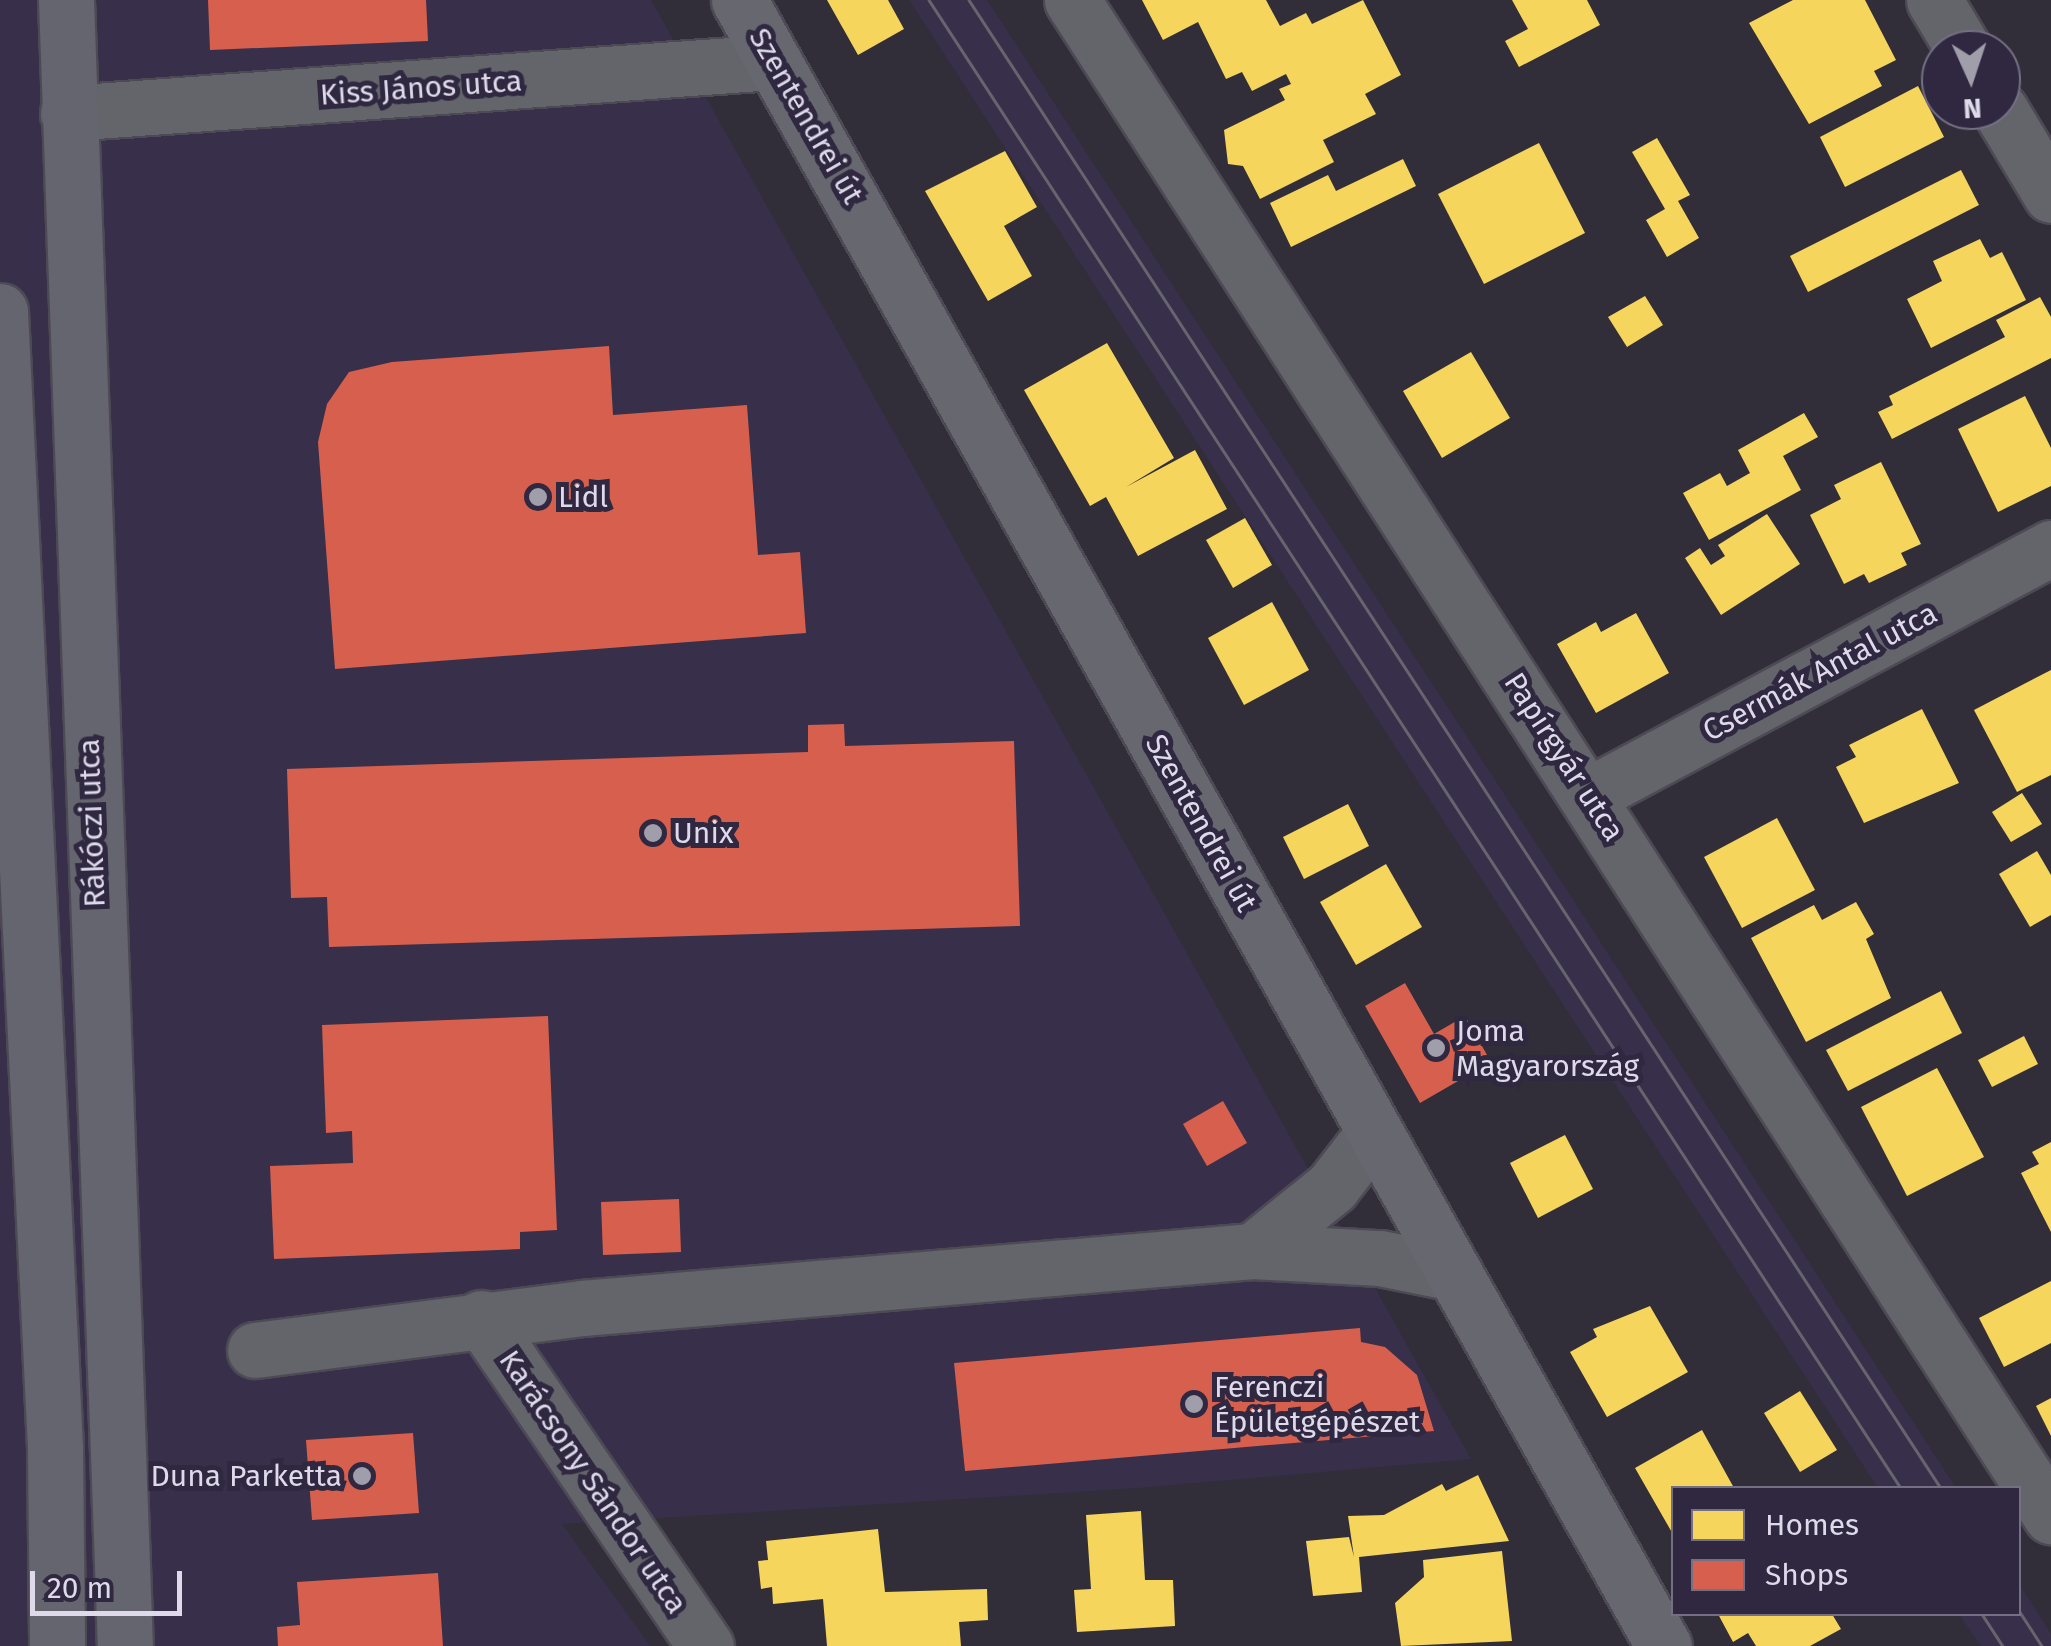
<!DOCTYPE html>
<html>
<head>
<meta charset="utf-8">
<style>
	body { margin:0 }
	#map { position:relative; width:2051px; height:1646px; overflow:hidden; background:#312e3a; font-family:"Fira Sans",sans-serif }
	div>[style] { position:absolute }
	.built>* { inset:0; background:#382f4b }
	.homes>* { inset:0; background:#f6d55c }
	.shops>* { inset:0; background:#d6604d }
	.roads { filter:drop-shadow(2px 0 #4e4a55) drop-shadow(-2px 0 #4e4a55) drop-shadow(0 2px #4e4a55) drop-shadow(0 -2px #4e4a55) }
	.minor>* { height:55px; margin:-27.5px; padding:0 27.5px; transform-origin:27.5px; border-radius:27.5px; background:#63656b }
	.secondary>* { height:55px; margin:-27.5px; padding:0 27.5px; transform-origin:27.5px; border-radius:27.5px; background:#676770 }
	.primary>* { height:55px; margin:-27.5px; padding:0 27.5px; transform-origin:27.5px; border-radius:27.5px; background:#65656f }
	.tram>* { height:2.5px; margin:-1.25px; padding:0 1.25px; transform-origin:1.25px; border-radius:1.25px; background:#66656d }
	.dots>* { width:28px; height:28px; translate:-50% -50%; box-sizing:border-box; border:5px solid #2f2840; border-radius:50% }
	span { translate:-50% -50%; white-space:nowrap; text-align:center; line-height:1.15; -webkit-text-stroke:10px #2f2840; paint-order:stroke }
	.street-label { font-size:30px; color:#dedaea }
	.poi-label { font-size:30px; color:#dedaea }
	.left { translate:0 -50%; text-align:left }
	.right { translate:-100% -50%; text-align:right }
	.legend { position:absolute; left:1671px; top:1486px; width:350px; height:130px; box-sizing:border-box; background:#2f2840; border:2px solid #756f84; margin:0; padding:12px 18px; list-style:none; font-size:30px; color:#dedaea }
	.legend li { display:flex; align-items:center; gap:20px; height:50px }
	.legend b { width:50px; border:2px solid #756f84 }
	.north { position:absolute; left:1921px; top:30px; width:100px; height:100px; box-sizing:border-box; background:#2f2840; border:2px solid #756f84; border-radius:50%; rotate:177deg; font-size:28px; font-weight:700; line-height:40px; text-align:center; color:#dedaea }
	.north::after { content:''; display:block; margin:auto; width:35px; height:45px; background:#a19eac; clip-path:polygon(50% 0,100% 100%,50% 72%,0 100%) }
	.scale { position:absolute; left:30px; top:1571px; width:152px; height:45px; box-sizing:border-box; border:5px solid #dedaea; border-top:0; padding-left:12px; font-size:30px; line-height:35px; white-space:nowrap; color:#dedaea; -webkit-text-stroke:8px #2f2840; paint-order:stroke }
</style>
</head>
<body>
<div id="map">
	<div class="built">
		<div style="clip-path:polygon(0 0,651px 0,1471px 1459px,1138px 1488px,562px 1524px,650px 1646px,0 1646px)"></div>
		<div style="clip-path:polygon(909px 0,987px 0,1956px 1488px,1878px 1488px)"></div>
		<div style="clip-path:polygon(2019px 1584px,2051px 1634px,2051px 1646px,1981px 1646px,1959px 1614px,2018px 1614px)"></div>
	</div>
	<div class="homes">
		<div style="clip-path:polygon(827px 0,888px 0,904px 29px,858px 55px)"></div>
		<div style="clip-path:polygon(1142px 0,1266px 0,1280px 26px,1306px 13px,1312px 24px,1363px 0,1401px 75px,1365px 94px,1376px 114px,1323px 140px,1334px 162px,1260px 199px,1243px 166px,1228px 164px,1224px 130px,1285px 100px,1279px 89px,1291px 84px,1286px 74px,1252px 91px,1242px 72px,1226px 79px,1198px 22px,1163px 40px)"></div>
		<div style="clip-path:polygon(1512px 0,1587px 0,1600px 25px,1519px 67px,1505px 41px,1528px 29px)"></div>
		<div style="clip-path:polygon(1793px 0,1865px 0,1896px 60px,1874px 71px,1882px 86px,1809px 124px,1749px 23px)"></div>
		<div style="clip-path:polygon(1918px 86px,1944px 137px,1845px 187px,1820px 137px)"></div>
		<div style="clip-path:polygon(1657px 138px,1690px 195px,1678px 201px,1699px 238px,1667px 257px,1646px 220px,1665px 209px,1632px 152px)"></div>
		<div style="clip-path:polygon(1539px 143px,1585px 233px,1484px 284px,1438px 194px)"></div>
		<div style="clip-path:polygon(1005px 151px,1037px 207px,1004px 226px,1032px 276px,988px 301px,925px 191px)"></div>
		<div style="clip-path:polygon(1403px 159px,1416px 186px,1291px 247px,1270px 203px,1328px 175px,1336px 191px)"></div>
		<div style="clip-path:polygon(1961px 170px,1979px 205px,1808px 292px,1790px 256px)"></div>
		<div style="clip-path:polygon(1980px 239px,1990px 258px,2002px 252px,2026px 300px,1931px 348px,1907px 299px,1942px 281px,1933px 261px)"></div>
		<div style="clip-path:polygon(1645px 296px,1663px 325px,1627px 347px,1608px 317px)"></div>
		<div style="clip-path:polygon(2040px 297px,2051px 317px,2051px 358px,1892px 439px,1878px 412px,1893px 405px,1889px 396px,2005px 337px,1996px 320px)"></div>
		<div style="clip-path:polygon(1107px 343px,1174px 458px,1126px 487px,1195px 450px,1227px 509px,1138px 556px,1106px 497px,1090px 506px,1024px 390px)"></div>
		<div style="clip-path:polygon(1471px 352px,1510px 418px,1442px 458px,1403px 391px)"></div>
		<div style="clip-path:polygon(2025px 396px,2051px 448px,2051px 486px,1998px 512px,1958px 429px)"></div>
		<div style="clip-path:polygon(1804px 413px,1818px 437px,1783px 456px,1801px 490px,1709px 540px,1683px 493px,1720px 473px,1727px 486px,1750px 473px,1738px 450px)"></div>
		<div style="clip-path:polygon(1881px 462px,1921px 544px,1901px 553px,1907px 565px,1869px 583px,1864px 574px,1844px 584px,1810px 515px,1841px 499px,1834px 485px)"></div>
		<div style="clip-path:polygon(1767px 514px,1800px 564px,1721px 615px,1685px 558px,1700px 548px,1711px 565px,1725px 556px,1718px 545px)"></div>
		<div style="clip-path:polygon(1245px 518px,1272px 565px,1233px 588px,1206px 540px)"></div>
		<div style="clip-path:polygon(1272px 602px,1309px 670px,1244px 705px,1208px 638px)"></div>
		<div style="clip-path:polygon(1636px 613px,1669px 673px,1596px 713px,1557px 644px,1596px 622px,1601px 632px)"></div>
		<div style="clip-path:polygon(2051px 670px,2051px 775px,2017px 792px,1974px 710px)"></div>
		<div style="clip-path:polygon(1922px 709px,1959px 783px,1864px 823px,1836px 767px,1856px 757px,1849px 745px)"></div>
		<div style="clip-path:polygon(2022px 793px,2042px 824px,2011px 842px,1992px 812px)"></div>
		<div style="clip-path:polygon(1348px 804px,1369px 846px,1304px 879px,1283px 837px)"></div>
		<div style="clip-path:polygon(1777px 818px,1815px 890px,1742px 928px,1704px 857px)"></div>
		<div style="clip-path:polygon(2037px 851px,2051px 875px,2051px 915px,2030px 927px,1999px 874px)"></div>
		<div style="clip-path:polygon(1386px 864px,1422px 927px,1356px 965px,1320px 902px)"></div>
		<div style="clip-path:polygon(1856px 902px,1874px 934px,1866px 939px,1891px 998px,1806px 1042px,1751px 938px,1814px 905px,1822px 920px)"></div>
		<div style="clip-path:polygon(1941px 991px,1962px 1033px,1848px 1091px,1826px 1050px)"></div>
		<div style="clip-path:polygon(2024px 1036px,2038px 1064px,1992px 1087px,1978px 1060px)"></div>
		<div style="clip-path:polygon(1937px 1068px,1984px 1157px,1907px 1196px,1861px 1107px)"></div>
		<div style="clip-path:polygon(1565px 1135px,1593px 1189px,1538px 1218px,1510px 1163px)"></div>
		<div style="clip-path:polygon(2051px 1142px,2051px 1232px,2021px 1173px,2039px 1164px,2032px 1152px)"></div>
		<div style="clip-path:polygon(2051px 1281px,2051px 1343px,2004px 1367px,1979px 1318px)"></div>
		<div style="clip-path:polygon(1650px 1306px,1688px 1372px,1607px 1417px,1570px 1352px,1597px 1337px,1593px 1329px)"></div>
		<div style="clip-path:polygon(1800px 1391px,1837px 1450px,1800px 1472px,1764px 1413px)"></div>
		<div style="clip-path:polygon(2051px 1398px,2051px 1436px,2036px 1406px)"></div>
		<div style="clip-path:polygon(1702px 1430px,1734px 1488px,1674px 1488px,1674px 1536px,1635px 1468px)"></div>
		<div style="clip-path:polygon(1478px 1475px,1509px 1541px,1359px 1557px,1362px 1592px,1313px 1596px,1306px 1541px,1349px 1537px,1354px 1557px,1348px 1516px,1384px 1515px,1442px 1484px,1446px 1491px)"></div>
		<div style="clip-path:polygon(1141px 1511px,1145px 1580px,1173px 1580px,1175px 1626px,1077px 1632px,1074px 1590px,1091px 1589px,1086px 1515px)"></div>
		<div style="clip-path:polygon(878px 1529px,885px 1592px,987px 1589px,988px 1620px,959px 1622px,961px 1646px,827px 1646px,823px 1599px,773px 1604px,772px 1587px,761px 1589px,758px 1561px,768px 1560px,766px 1541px)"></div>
		<div style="clip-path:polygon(1502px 1551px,1512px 1641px,1401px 1646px,1395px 1603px,1424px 1577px,1423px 1560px)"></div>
		<div style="clip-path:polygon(1718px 1614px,1832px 1614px,1841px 1629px,1810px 1646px,1756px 1646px,1748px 1633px,1733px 1642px)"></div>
	</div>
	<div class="shops">
		<div style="clip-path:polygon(208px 0,426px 0,428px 41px,210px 50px)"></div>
		<div style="clip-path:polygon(609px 346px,613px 415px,747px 405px,758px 555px,800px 552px,806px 633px,335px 669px,318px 442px,327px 404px,349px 372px,392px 362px)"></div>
		<div style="clip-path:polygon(844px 724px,845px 746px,1014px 741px,1020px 926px,329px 947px,327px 897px,291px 898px,287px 769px,808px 752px,808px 725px)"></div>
		<div style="clip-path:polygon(1405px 983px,1434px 1034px,1465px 1016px,1491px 1062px,1420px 1103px,1365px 1006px)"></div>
		<div style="clip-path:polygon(548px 1016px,557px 1230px,520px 1232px,520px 1249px,274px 1259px,270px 1166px,353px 1163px,352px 1131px,326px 1133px,322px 1025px)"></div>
		<div style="clip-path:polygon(1223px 1101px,1247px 1143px,1207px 1166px,1183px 1124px)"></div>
		<div style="clip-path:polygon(679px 1199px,681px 1252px,603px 1255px,601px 1202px)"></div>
		<div style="clip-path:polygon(1360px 1328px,1361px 1342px,1385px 1347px,1417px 1375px,1434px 1431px,965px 1471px,954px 1363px)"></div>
		<div style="clip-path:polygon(413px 1433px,419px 1513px,312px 1520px,306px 1440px)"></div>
		<div style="clip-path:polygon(438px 1573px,443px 1646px,278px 1646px,277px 1627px,300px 1625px,297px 1582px)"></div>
	</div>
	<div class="roads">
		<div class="minor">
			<div style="left:1072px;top:0;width:1805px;rotate:57.15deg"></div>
			<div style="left:1934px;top:0;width:58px;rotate:59deg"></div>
			<div style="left:2000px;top:110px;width:99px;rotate:59deg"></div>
			<div style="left:68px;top:113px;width:707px;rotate:-4.14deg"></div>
			<div style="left:1589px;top:795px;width:524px;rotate:-28.13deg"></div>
			<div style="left:1253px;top:1251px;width:102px;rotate:-39deg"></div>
			<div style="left:1332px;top:1187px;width:67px;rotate:-52.3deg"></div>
			<div style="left:481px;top:1318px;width:398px;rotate:55.6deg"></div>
			<div style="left:255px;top:1350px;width:330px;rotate:-7.3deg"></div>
			<div style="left:582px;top:1308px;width:673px;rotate:-4.86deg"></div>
			<div style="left:1253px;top:1251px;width:127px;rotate:3.2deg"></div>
			<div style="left:1380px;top:1258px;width:76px;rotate:11.5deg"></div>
		</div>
		<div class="secondary">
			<div style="left:739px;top:0;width:1888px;rotate:60.67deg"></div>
		</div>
		<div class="primary">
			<div style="left:66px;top:0;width:1647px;rotate:87.95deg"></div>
			<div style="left:0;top:311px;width:1139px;rotate:87.23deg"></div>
			<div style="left:55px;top:1449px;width:197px;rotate:89.4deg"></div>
		</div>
	</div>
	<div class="tram">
		<div style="left:929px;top:0;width:1777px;rotate:56.85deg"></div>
		<div style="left:969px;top:0;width:1777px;rotate:56.85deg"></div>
		<div style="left:2018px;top:1609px;width:44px;rotate:57deg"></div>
		<div style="left:1982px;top:1614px;width:38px;rotate:57deg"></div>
	</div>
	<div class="dots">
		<div style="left:538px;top:497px;background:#a19eac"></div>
		<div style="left:653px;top:833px;background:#a19eac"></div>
		<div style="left:1436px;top:1048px;background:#a19eac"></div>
		<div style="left:1194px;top:1404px;background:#a19eac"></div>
		<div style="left:362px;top:1476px;background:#a19eac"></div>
	</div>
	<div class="street-label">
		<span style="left:421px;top:88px;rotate:-4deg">Kiss János utca</span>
		<span style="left:806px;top:116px;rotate:60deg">Szentendrei út</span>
		<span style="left:1820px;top:672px;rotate:-28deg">Csermák Antal utca</span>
		<span style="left:1564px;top:757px;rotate:57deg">Papírgyár utca</span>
		<span style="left:92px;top:823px;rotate:-92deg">Rákóczi utca</span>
		<span style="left:1201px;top:823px;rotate:61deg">Szentendrei út</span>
		<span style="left:593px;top:1482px;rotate:56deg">Karácsony Sándor utca</span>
	</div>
	<div class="poi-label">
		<span class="left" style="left:558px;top:497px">Lidl</span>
		<span class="left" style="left:673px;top:833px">Unix</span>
		<span class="left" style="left:1456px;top:1048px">Joma<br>Magyarország</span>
		<span class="left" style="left:1214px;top:1404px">Ferenczi<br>Épületgépészet</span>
		<span class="right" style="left:342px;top:1476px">Duna Parketta</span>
	</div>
	<ul class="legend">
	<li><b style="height:28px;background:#f6d55c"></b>Homes</li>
	<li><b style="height:28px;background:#d6604d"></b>Shops</li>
	</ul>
	<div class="north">N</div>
	<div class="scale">20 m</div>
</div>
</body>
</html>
